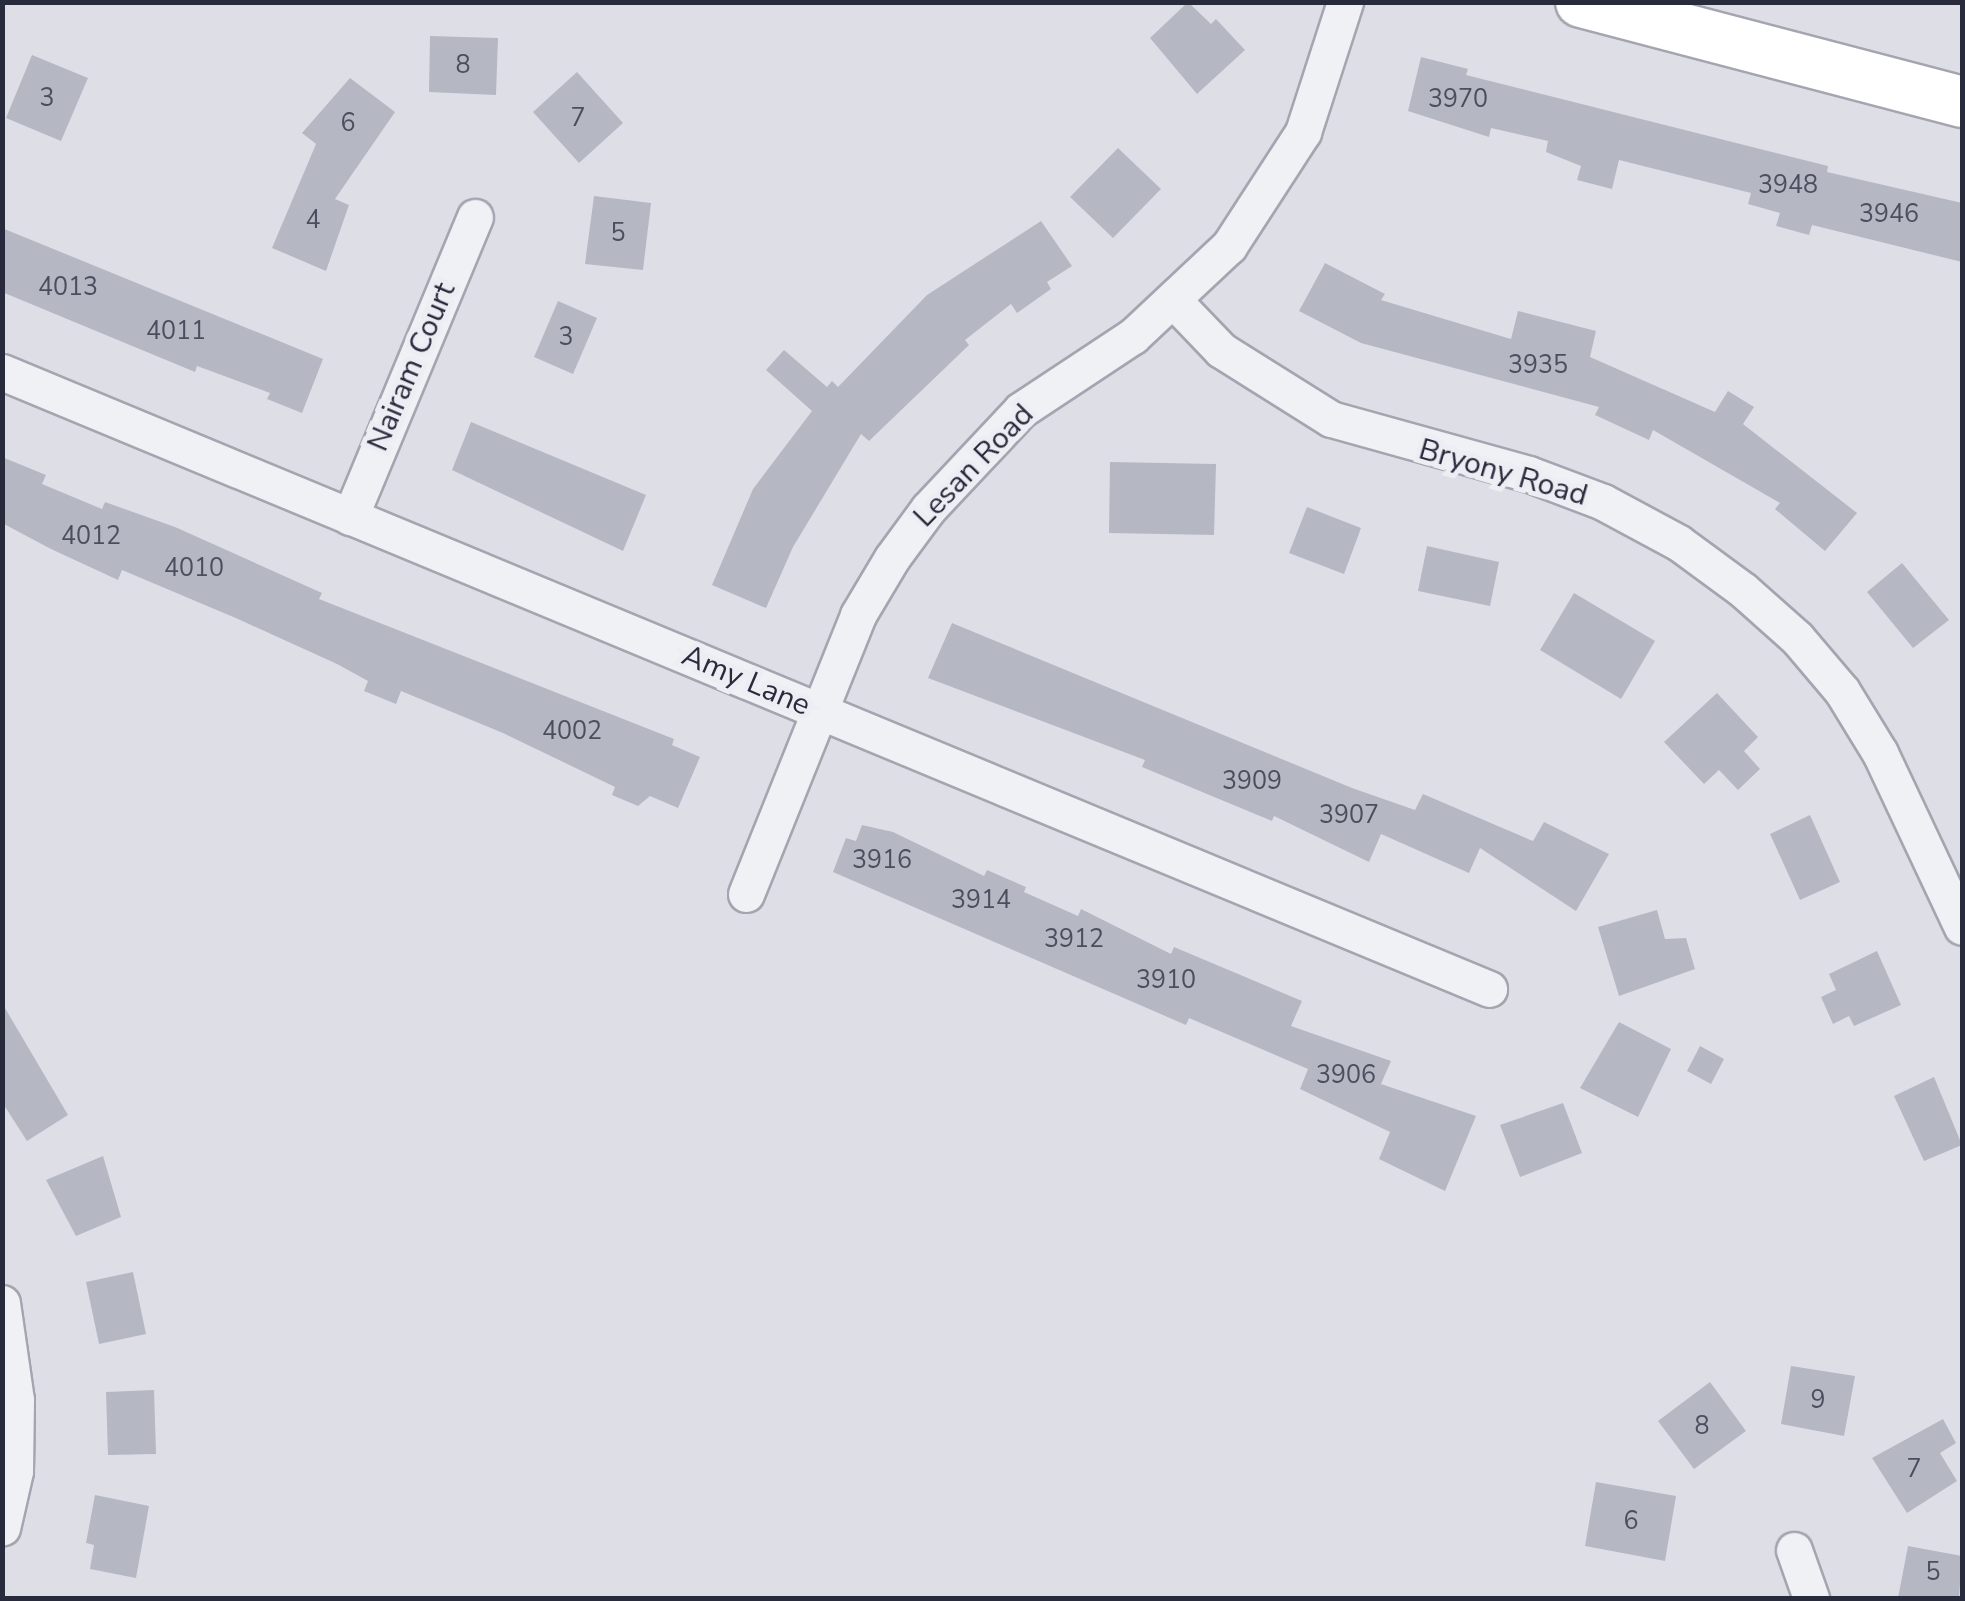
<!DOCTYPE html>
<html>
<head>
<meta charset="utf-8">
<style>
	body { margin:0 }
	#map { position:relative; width:1965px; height:1601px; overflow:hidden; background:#dedfe6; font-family:"Nunito Sans",sans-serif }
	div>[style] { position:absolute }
	.building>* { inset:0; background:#b5b8c3 }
	.roads { filter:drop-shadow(2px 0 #a4a5b0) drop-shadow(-2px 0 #a4a5b0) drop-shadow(0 2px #a4a5b0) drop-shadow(0 -2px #a4a5b0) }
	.street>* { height:35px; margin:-17.5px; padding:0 17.5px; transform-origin:17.5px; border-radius:17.5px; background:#f0f1f5 }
	.secondary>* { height:50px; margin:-25px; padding:0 25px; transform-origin:25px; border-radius:25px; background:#fff }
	span { translate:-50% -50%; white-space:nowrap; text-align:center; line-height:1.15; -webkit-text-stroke:10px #edeef4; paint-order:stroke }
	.number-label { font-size:25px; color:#4b4e5e }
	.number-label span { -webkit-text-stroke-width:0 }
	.street-label { font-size:30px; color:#282b3c }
	.frame { position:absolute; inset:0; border:5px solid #282b3c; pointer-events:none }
</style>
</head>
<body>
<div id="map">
	<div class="building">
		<div style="clip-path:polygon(1188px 2px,1211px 24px,1216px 19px,1245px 50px,1197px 94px,1150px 38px)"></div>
		<div style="clip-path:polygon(430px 36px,498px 38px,496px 95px,429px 92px)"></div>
		<div style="clip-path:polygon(32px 55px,88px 78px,61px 141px,6px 118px)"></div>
		<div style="clip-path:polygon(1421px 57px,1468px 69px,1466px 75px,1828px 166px,1827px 172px,1962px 203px,1962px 262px,1812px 225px,1809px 235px,1776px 226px,1780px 213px,1748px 204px,1751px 193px,1619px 160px,1612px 189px,1577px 180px,1581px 166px,1546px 152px,1548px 141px,1491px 128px,1489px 137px,1408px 111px)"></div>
		<div style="clip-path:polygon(577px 72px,623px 123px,579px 163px,533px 112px)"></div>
		<div style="clip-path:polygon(350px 78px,395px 112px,335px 199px,349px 205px,326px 271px,272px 248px,316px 144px,302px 133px)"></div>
		<div style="clip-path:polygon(1118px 148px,1161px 189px,1113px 238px,1070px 197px)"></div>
		<div style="clip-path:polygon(594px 196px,651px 203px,643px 270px,585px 264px)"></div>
		<div style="clip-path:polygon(1041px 221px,1072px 266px,1047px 282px,1051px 289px,1017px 313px,1011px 304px,965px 340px,969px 345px,869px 441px,861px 434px,793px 547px,766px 608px,712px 585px,753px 489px,812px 411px,766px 370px,784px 350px,827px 387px,832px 381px,838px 387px,927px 295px)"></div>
		<div style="clip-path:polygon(2px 228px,323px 359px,302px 413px,267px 399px,270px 393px,197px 366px,195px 372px,2px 292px)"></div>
		<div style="clip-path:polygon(1325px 263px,1385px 294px,1381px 300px,1511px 339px,1518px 311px,1596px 331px,1590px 357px,1715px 412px,1728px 391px,1754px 407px,1743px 424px,1857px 513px,1825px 551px,1775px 509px,1780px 503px,1653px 430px,1649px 440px,1595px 415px,1599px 407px,1361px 343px,1299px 311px)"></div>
		<div style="clip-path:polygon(558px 301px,597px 318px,573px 374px,534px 357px)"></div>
		<div style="clip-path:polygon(471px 422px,646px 495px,623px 551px,452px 470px)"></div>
		<div style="clip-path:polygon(2px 457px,46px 475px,42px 484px,102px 509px,105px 502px,175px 527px,322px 593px,319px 599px,674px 739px,672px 745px,700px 757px,678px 808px,650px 796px,638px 806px,612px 795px,615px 787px,503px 733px,401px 691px,396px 704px,364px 691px,368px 681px,337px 664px,238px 619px,122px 570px,118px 580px,51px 549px,2px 523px)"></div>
		<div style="clip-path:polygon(1110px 462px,1216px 464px,1214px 535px,1109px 533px)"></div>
		<div style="clip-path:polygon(1307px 507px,1361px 528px,1344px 574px,1289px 553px)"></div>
		<div style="clip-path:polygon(1427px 546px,1499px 562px,1490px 606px,1418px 591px)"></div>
		<div style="clip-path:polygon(1902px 563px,1949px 620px,1913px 648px,1867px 592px)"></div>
		<div style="clip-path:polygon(1574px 593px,1655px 641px,1621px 699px,1540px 650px)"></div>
		<div style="clip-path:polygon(952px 623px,1352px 788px,1415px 810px,1423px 794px,1533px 841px,1544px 822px,1609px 854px,1576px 911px,1480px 848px,1469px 873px,1381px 834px,1369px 862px,1274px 816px,1272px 821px,1142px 767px,1145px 760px,928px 678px)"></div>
		<div style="clip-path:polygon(1717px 693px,1758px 737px,1744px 751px,1760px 769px,1738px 790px,1719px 770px,1704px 784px,1664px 742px)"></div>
		<div style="clip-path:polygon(1810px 815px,1840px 882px,1800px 900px,1770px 834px)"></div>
		<div style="clip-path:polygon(862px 825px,893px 832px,984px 876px,987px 870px,1026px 887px,1024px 892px,1078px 916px,1081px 909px,1171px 954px,1174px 947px,1302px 1001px,1291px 1026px,1391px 1061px,1381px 1084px,1476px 1116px,1445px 1191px,1379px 1159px,1390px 1132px,1300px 1089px,1308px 1069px,1189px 1018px,1186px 1025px,833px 872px,846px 838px,856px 841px)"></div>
		<div style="clip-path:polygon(1657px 910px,1665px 939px,1686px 938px,1695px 969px,1619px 996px,1598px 927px)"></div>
		<div style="clip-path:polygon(1877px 951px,1901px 1005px,1854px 1026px,1849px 1016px,1833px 1024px,1821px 997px,1836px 990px,1829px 974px)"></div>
		<div style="clip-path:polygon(2px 1003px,68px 1115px,27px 1141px,2px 1102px)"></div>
		<div style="clip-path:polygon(1619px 1022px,1671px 1049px,1638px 1117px,1580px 1088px)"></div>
		<div style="clip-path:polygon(1700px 1046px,1724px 1059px,1711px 1084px,1687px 1071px)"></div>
		<div style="clip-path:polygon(1934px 1077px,1962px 1145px,1924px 1161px,1894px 1096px)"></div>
		<div style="clip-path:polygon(1563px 1103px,1582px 1153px,1520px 1177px,1500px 1125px)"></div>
		<div style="clip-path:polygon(103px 1156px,121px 1217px,76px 1236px,46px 1180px)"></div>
		<div style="clip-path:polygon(133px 1272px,146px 1334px,99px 1344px,86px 1282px)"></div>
		<div style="clip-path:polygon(1791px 1366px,1855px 1376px,1844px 1436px,1781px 1424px)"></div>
		<div style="clip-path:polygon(1710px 1382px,1746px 1431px,1694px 1469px,1658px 1421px)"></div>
		<div style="clip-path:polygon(154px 1390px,156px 1454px,108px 1455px,106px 1392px)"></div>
		<div style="clip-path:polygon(1943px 1419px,1956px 1443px,1940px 1453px,1957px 1481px,1907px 1513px,1872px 1458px)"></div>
		<div style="clip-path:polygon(1596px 1482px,1676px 1496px,1665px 1561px,1585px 1546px)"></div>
		<div style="clip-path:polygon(95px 1495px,149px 1506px,136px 1578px,90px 1569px,94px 1545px,86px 1543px)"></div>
		<div style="clip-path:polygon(1908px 1546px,1962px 1556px,1959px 1598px,1898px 1598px)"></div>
	</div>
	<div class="roads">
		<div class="street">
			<div style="left:1176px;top:303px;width:65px;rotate:46.2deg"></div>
			<div style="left:1221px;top:350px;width:130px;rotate:32.1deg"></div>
			<div style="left:1331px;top:419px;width:205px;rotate:15.5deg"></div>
			<div style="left:1529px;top:474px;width:79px;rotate:20.7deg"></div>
			<div style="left:1603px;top:502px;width:86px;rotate:28.3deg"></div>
			<div style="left:1679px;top:543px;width:79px;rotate:36.3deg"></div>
			<div style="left:1743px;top:590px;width:72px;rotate:41.6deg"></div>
			<div style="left:1797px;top:638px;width:70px;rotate:49.7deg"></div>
			<div style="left:1842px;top:691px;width:73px;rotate:58.5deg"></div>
			<div style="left:1880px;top:753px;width:192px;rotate:64.8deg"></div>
			<div style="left:2px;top:372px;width:1610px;rotate:22.53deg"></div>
			<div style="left:350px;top:517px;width:325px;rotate:-67.4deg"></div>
			<div style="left:746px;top:894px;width:301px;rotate:-68.1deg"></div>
			<div style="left:858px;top:615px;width:66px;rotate:-59.2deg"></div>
			<div style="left:892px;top:558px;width:61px;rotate:-53.7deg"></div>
			<div style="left:928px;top:509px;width:136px;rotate:-46.8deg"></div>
			<div style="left:1021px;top:410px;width:134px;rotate:-33.5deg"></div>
			<div style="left:1133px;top:336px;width:132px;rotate:-43.2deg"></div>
			<div style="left:1229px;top:246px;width:136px;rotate:-57deg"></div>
			<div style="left:1303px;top:132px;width:137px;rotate:-72.1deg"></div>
			<div style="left:2px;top:1303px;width:98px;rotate:81.8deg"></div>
			<div style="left:16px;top:1400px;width:71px;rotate:90.8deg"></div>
			<div style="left:15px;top:1471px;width:58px;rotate:102.8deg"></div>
			<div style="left:1794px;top:1550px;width:51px;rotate:70.5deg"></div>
		</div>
		<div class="secondary">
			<div style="left:1581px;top:2px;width:394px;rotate:14.7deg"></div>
		</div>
	</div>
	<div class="number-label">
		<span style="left:463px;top:65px">8</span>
		<span style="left:47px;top:98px">3</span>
		<span style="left:1458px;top:99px">3970</span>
		<span style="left:578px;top:118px">7</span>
		<span style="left:348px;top:123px">6</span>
		<span style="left:1788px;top:185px">3948</span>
		<span style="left:1889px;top:214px">3946</span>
		<span style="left:313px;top:220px">4</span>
		<span style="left:618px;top:233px">5</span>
		<span style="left:68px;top:287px">4013</span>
		<span style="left:176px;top:331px">4011</span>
		<span style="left:566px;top:337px">3</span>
		<span style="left:1538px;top:365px">3935</span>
		<span style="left:91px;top:536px">4012</span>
		<span style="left:194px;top:568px">4010</span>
		<span style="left:572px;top:731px">4002</span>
		<span style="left:1252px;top:781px">3909</span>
		<span style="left:1349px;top:815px">3907</span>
		<span style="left:882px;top:860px">3916</span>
		<span style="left:981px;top:900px">3914</span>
		<span style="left:1074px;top:939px">3912</span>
		<span style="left:1166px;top:980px">3910</span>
		<span style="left:1346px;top:1075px">3906</span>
		<span style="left:1818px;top:1400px">9</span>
		<span style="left:1702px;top:1426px">8</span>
		<span style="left:1914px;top:1469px">7</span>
		<span style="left:1631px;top:1521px">6</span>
		<span style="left:1933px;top:1572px">5</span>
	</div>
	<div class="street-label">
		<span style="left:412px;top:367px;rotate:-67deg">Nairam Court</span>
		<span style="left:974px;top:466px;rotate:-46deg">Lesan Road</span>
		<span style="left:1503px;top:473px;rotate:16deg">Bryony Road</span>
		<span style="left:746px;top:681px;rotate:23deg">Amy Lane</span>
	</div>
	<div class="frame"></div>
</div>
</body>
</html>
